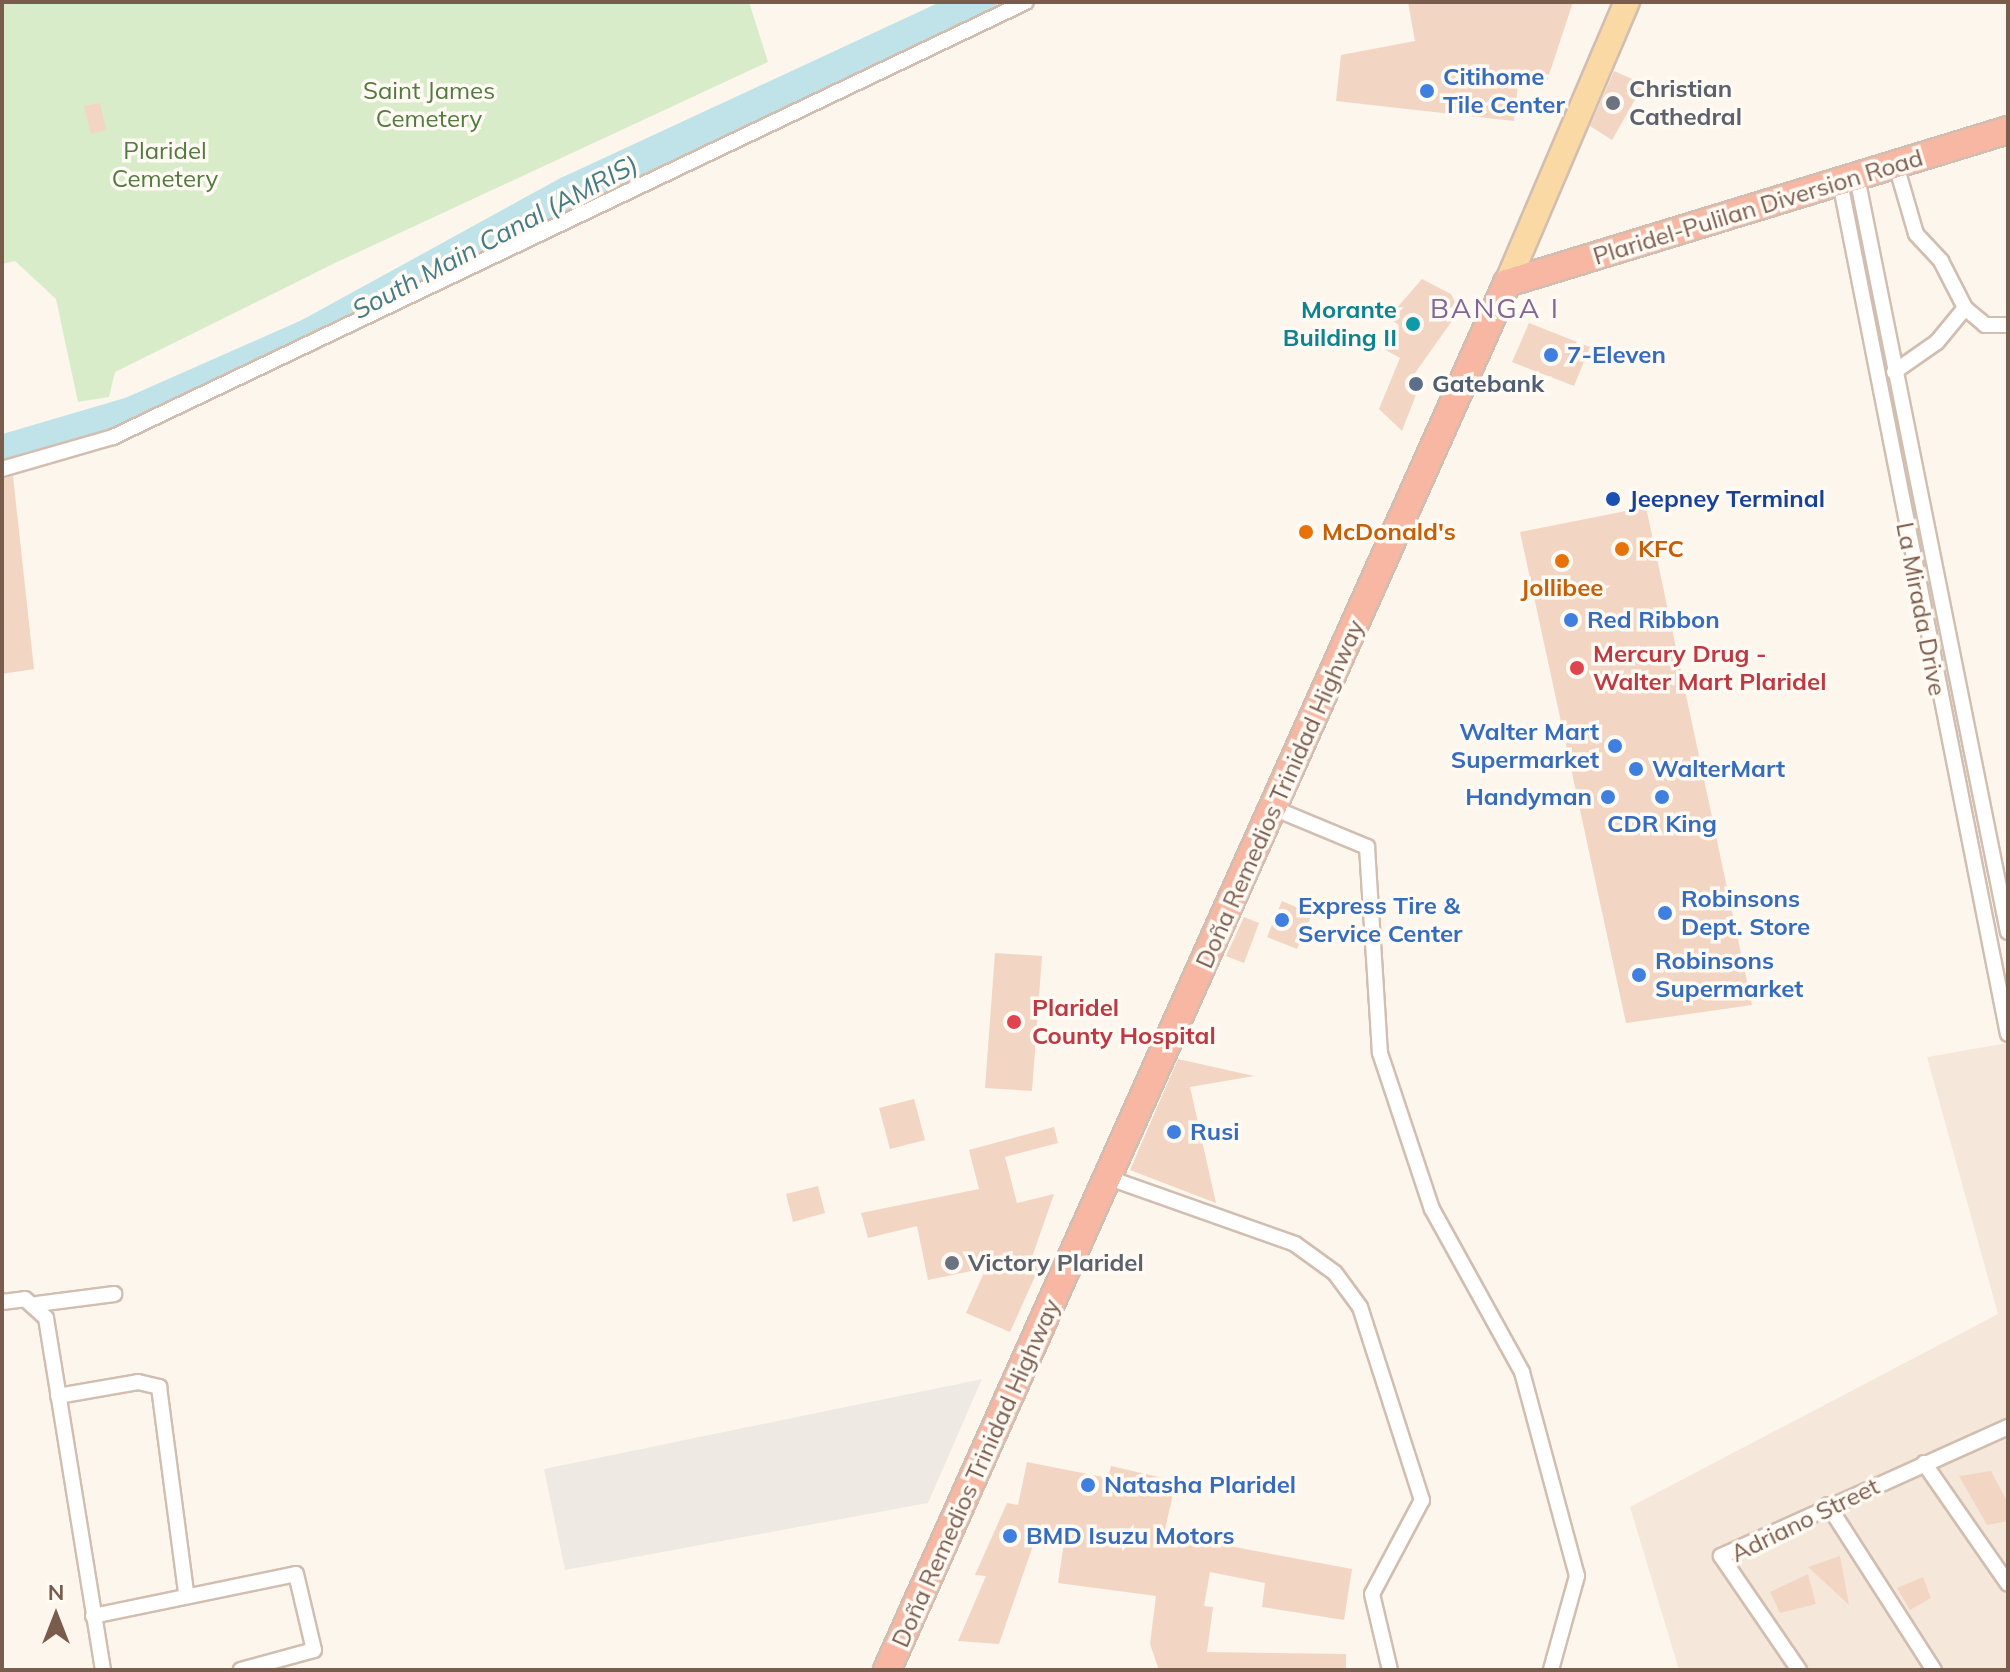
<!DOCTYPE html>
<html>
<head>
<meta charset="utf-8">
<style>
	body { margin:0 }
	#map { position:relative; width:2010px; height:1672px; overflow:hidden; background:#fdf6ec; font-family:Mulish,sans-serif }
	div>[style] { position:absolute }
	.residential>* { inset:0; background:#f5e8da }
	.industrial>* { inset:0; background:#efe9e4 }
	.green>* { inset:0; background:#d8ecc9 }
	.river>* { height:34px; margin:-17px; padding:0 17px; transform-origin:17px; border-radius:17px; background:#bfe3e8 }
	.building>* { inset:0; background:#f3d5c3 }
	.roads { filter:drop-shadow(2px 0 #d1beb0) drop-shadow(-2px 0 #d1beb0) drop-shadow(0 2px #d1beb0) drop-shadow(0 -2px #d1beb0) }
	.street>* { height:14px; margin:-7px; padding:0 7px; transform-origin:7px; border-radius:7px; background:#fff }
	.primary>* { height:24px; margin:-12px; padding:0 12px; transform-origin:12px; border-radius:12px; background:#fbd9a5 }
	.highway>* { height:26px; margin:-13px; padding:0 13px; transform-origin:13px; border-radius:13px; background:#f7b7a3 }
	.dots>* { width:22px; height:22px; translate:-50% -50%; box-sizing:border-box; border:4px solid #fffaf3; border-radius:50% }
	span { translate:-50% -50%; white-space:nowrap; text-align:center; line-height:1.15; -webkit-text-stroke:7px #fffaf3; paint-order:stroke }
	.shop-label { font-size:24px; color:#366cbe; font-weight:700 }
	.left { translate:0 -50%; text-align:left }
	.right { translate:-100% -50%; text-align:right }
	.worship-label { font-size:24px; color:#5b616d; font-weight:700 }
	.park-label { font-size:24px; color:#537a41 }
	.street-label { font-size:24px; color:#7a5c4d }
	.culture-label { font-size:24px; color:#0d838f; font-weight:700 }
	.service-label { font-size:24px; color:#4e5e75; font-weight:700 }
	.transit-label { font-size:24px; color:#164399; font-weight:700 }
	.food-label { font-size:24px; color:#c56008; font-weight:700 }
	.health-label { font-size:24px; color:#be3a42; font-weight:700 }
	.water-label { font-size:26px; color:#437c86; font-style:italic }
	.quarter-label { font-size:28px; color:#846695; letter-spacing:2px }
	.frame { position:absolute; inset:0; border:4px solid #7a5c4d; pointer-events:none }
	.north { position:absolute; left:16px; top:1576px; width:80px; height:80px; -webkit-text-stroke:6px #fffaf3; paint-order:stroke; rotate:0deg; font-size:22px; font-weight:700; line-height:32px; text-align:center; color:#7a5c4d }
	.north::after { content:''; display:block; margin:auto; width:28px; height:36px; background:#7a5c4d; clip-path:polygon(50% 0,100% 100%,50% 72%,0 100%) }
</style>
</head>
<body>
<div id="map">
	<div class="residential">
		<div style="clip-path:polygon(2008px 1043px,2008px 1670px,1679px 1670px,1630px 1507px,1998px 1314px,1927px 1057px)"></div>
	</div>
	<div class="industrial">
		<div style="clip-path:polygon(982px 1379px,928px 1503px,565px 1570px,544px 1469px)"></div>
	</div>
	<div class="green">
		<div style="clip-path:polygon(2px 2px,749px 2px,768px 62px,335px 263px,115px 372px,109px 397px,78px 402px,56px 299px,15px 261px,2px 264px)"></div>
	</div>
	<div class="river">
		<div style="left:2px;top:452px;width:134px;rotate:-16.4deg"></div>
		<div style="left:131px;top:414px;width:198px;rotate:-23.8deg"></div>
		<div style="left:312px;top:334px;width:293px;rotate:-28.8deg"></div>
		<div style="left:569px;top:193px;width:453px;rotate:-24.9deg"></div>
	</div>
	<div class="building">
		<div style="clip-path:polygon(1408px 2px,1573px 2px,1547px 81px,1519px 75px,1514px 121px,1336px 101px,1341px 55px,1415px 41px)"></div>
		<div style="clip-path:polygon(1614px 71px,1644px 84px,1612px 140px,1590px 126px)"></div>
		<div style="clip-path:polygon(100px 103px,106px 130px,91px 134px,84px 106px)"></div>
		<div style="clip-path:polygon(1422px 279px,1451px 294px,1459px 311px,1415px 373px,1422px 379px,1402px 431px,1379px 409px,1400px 358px,1384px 349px,1399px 325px,1388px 318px)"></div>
		<div style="clip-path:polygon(1529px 323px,1590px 347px,1574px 386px,1512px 362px)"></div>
		<div style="clip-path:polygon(13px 476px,34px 669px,2px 674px,2px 479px)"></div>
		<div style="clip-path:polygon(1646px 507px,1752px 1005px,1626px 1023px,1520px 532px)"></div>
		<div style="clip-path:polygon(1282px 901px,1312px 914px,1297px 949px,1267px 937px)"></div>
		<div style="clip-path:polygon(1244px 917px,1259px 923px,1244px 963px,1226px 956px)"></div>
		<div style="clip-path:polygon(995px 953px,1042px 956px,1032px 1091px,985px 1088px)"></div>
		<div style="clip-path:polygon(1178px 1059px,1254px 1076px,1190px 1087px,1216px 1203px,1130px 1170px)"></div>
		<div style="clip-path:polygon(914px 1099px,925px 1140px,890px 1149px,879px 1108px)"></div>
		<div style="clip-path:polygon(1054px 1127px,1058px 1143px,1005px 1157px,1017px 1203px,1054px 1194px,1032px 1257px,1042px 1261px,1010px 1332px,966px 1313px,986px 1268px,928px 1280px,917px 1226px,868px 1238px,861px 1213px,979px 1189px,969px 1150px)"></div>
		<div style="clip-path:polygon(818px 1186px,825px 1213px,793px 1222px,786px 1194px)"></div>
		<div style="clip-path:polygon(1027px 1462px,1108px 1478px,1111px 1466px,1176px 1481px,1164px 1534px,1352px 1569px,1344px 1620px,1262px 1607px,1265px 1583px,1210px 1572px,1204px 1606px,1213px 1607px,1207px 1652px,1346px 1654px,1346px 1670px,1159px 1670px,1150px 1644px,1156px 1596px,1058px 1583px,1064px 1542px,1036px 1537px,999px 1644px,958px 1641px,986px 1576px,975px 1575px,1007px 1503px,1018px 1505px)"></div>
		<div style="clip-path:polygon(1991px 1471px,2008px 1503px,2008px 1521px,1987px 1525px,1959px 1476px)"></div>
		<div style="clip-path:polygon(1840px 1556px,1849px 1605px,1808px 1567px)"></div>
		<div style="clip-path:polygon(1808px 1574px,1816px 1604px,1780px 1613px,1770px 1592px)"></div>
		<div style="clip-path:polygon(1923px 1577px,1931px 1598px,1910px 1610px,1897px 1588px)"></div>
	</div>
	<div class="roads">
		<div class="street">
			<div style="left:1896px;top:165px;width:72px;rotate:73.8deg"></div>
			<div style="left:1916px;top:234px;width:37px;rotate:47deg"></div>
			<div style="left:1941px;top:261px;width:53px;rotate:62.9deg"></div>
			<div style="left:1965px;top:308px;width:26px;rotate:40deg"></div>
			<div style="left:1985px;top:325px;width:23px"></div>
			<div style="left:1857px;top:177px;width:770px;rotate:78.69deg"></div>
			<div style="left:1840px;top:182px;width:868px;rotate:78.85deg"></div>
			<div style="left:1894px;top:372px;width:52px;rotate:-34.9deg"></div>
			<div style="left:1937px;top:342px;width:44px;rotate:-50.5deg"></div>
			<div style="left:2px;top:469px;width:116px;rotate:-16.1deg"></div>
			<div style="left:113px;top:437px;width:1011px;rotate:-25.48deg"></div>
			<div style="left:1273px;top:808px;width:102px;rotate:22.5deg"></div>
			<div style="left:1367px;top:847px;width:206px;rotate:86.4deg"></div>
			<div style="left:1380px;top:1053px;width:164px;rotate:71.6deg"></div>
			<div style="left:1432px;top:1209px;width:186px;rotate:61.1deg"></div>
			<div style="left:1522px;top:1372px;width:211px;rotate:74.9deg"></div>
			<div style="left:1577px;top:1576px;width:98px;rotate:105.5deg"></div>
			<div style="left:1109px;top:1178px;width:197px;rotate:19.5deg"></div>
			<div style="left:1295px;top:1244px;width:49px;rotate:35.9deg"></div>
			<div style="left:1335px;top:1273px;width:42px;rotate:53.7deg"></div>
			<div style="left:1360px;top:1307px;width:203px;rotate:72.2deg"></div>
			<div style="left:1422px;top:1500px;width:106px;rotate:118deg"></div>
			<div style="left:1372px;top:1594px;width:78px;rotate:76.7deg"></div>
			<div style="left:2px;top:1302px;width:23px;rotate:-7deg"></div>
			<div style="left:25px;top:1299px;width:28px;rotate:42deg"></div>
			<div style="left:46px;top:1318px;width:357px;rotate:80.8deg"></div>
			<div style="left:37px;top:1304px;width:78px;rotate:-7.4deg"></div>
			<div style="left:58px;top:1396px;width:81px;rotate:-9.9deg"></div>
			<div style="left:138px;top:1382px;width:22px;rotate:13deg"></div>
			<div style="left:159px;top:1387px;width:208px;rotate:82.5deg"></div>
			<div style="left:1924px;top:1463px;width:147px;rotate:55.2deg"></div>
			<div style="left:1828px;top:1505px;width:196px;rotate:57.3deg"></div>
			<div style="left:93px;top:1616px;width:207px;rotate:-11.7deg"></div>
			<div style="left:296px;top:1574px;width:78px;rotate:76.7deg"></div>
			<div style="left:314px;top:1650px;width:76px;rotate:164.7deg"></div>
			<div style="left:1799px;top:1670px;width:138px;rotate:-124.4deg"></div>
			<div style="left:1721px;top:1556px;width:315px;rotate:-24.2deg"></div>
		</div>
		<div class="primary">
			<div style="left:1507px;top:283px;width:306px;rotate:-66.9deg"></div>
		</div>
		<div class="highway">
			<div style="left:887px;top:1670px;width:1519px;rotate:-65.91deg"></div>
			<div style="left:1507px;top:283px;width:524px;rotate:-16.98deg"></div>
		</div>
	</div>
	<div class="dots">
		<div style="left:1427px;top:91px;background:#3f7fe0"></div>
		<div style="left:1613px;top:103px;background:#6b7280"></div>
		<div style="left:1413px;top:324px;background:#0f9aa8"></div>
		<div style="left:1551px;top:355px;background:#3f7fe0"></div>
		<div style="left:1416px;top:384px;background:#5c6f8a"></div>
		<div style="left:1613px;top:499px;background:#1a4fb4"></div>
		<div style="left:1306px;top:532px;background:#e8710a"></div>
		<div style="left:1622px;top:549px;background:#e8710a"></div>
		<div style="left:1562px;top:561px;background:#e8710a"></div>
		<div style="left:1571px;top:620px;background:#3f7fe0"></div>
		<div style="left:1577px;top:668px;background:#e0444e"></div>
		<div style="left:1615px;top:746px;background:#3f7fe0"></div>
		<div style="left:1636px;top:769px;background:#3f7fe0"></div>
		<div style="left:1608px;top:797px;background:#3f7fe0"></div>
		<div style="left:1662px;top:797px;background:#3f7fe0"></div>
		<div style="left:1665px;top:913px;background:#3f7fe0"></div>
		<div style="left:1282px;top:920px;background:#3f7fe0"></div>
		<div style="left:1639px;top:975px;background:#3f7fe0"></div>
		<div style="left:1014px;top:1022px;background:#e0444e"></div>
		<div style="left:1174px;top:1132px;background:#3f7fe0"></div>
		<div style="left:952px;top:1263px;background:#6b7280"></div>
		<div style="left:1088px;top:1485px;background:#3f7fe0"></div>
		<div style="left:1010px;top:1536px;background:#3f7fe0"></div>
	</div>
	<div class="shop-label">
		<span class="left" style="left:1443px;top:91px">Citihome<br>Tile Center</span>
		<span class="left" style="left:1567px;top:355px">7-Eleven</span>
		<span class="left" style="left:1587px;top:620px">Red Ribbon</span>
		<span class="right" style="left:1599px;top:746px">Walter Mart<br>Supermarket</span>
		<span class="left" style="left:1652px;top:769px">WalterMart</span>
		<span class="right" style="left:1592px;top:797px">Handyman</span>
		<span style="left:1662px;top:824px">CDR King</span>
		<span class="left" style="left:1681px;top:913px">Robinsons<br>Dept. Store</span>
		<span class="left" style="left:1298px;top:920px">Express Tire &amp;<br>Service Center</span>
		<span class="left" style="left:1655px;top:975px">Robinsons<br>Supermarket</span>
		<span class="left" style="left:1190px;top:1132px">Rusi</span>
		<span class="left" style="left:1104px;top:1485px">Natasha Plaridel</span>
		<span class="left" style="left:1026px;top:1536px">BMD Isuzu Motors</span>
	</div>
	<div class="worship-label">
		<span class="left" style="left:1629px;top:103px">Christian<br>Cathedral</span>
		<span class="left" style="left:968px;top:1263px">Victory Plaridel</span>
	</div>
	<div class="park-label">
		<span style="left:429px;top:105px">Saint James<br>Cemetery</span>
		<span style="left:165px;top:165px">Plaridel<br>Cemetery</span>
	</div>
	<div class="street-label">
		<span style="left:1758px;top:207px;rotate:-17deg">Plaridel-Pulilan Diversion Road</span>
		<span style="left:1921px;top:609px;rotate:79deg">La Mirada Drive</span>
		<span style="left:1280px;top:794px;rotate:-66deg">Doña Remedios Trinidad Highway</span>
		<span style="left:976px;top:1473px;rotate:-66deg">Doña Remedios Trinidad Highway</span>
		<span style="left:1805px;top:1520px;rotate:-26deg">Adriano Street</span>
	</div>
	<div class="culture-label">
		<span class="right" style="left:1397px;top:324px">Morante<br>Building II</span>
	</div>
	<div class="service-label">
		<span class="left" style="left:1432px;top:384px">Gatebank</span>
	</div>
	<div class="transit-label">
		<span class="left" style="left:1629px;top:499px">Jeepney Terminal</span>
	</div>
	<div class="food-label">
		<span class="left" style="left:1322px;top:532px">McDonald's</span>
		<span class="left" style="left:1638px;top:549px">KFC</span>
		<span style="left:1562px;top:588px">Jollibee</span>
	</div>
	<div class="health-label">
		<span class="left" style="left:1593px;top:668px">Mercury Drug -<br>Walter Mart Plaridel</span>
		<span class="left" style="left:1032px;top:1022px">Plaridel<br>County Hospital</span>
	</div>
	<div class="water-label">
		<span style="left:495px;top:237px;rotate:-28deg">South Main Canal (AMRIS)</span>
	</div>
	<div class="quarter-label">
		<span style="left:1495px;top:308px">BANGA I</span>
	</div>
	<div class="frame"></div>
	<div class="north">N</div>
</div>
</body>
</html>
